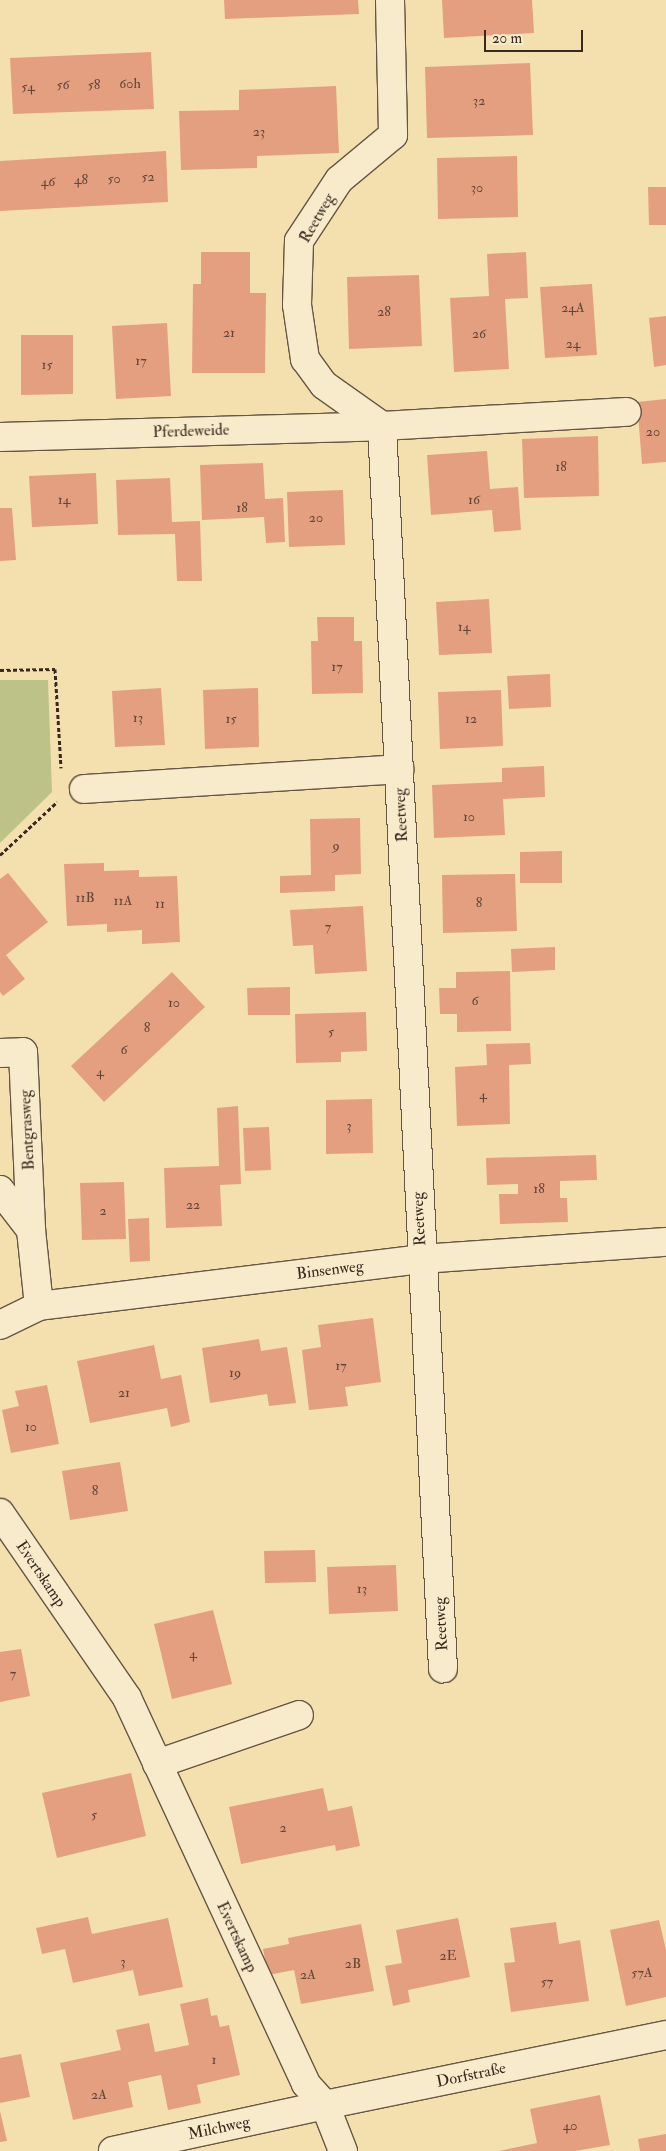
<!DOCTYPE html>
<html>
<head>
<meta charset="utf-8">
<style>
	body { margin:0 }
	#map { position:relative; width:666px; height:2151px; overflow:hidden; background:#f4e0af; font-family:"IM FELL Double Pica",serif }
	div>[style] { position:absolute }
	.green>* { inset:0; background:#bdc289 }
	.building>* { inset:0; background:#e49f80 }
	.path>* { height:3px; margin-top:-1.5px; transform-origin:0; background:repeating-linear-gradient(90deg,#38281f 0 4px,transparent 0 6.5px) }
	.roads { filter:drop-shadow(1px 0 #675643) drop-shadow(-1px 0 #675643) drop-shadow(0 1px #675643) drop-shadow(0 -1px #675643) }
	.minor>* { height:28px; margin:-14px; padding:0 14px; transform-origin:14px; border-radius:14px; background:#f8ebcb }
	span { translate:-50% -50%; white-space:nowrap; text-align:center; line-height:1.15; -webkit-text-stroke:4px #f8ebcb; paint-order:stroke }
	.number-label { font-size:14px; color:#634637 }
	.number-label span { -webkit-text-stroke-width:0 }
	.street-label { font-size:16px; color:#38281f }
	.scale { position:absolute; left:484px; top:30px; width:99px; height:22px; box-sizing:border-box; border:2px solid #38281f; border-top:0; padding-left:6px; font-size:15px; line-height:18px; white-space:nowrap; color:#38281f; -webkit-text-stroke:4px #f8ebcb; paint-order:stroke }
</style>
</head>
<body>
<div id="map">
	<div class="green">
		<div style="clip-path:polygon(0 680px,48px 680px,52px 792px,0 843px)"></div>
	</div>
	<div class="building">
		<div style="clip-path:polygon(224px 0,358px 0,359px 14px,225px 19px)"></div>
		<div style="clip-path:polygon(442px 0,532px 0,534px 33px,444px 38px)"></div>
		<div style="clip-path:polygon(151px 52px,154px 109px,13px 114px,10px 58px)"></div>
		<div style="clip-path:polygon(530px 63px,533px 135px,427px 138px,425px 67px)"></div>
		<div style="clip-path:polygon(336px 86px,339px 153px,257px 156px,257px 168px,181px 170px,179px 111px,239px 110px,239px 90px)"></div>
		<div style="clip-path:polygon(166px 151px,168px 202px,0 211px,0 161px)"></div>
		<div style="clip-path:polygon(517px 156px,518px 217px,438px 219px,437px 158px)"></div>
		<div style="clip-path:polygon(648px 187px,666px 187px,666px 225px,649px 225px)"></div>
		<div style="clip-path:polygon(201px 252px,250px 252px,250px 293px,266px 293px,265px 373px,192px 373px,193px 284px,201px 284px)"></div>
		<div style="clip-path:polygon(526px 252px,528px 298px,505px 299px,509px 369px,454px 372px,450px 298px,489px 296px,487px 254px)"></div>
		<div style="clip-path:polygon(419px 275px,422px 346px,349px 349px,347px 277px)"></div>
		<div style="clip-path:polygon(592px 284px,597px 355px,545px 358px,540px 287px)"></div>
		<div style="clip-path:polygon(666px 316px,666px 365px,654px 367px,649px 318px)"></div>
		<div style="clip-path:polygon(167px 323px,171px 396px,116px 399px,112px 326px)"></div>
		<div style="clip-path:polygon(21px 335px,73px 335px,73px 394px,21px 395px)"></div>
		<div style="clip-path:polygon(666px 399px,666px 462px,642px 464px,637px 402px)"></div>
		<div style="clip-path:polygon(598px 436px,599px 496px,524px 498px,522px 439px)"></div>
		<div style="clip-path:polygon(487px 451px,490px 489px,518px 487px,521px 530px,494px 532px,492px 510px,431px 515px,427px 455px)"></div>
		<div style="clip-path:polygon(263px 463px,265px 499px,283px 498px,285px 542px,266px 543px,264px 517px,202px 520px,200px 465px)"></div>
		<div style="clip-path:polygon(96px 473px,98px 524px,32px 527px,29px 476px)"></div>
		<div style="clip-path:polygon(170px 478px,172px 522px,200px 521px,202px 581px,177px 581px,175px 534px,118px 535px,116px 480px)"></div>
		<div style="clip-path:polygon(343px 490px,345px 545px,289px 547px,287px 492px)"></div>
		<div style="clip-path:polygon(0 508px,12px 508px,16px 560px,0 561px)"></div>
		<div style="clip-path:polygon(489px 599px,492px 653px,439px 655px,436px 602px)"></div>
		<div style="clip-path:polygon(317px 617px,354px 617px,354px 641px,362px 641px,363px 693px,312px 694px,311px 641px,318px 641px)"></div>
		<div style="clip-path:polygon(550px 674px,551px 707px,509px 709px,507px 676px)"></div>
		<div style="clip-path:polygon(161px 688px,165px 745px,115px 747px,112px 691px)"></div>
		<div style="clip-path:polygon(258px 688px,259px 747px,205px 749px,203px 690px)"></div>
		<div style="clip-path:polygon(501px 690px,503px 746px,440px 749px,438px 692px)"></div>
		<div style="clip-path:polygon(544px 766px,545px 797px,503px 799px,505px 835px,434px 838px,432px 785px,502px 782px,502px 768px)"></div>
		<div style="clip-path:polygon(360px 818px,361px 874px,335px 875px,335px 891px,280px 893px,280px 876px,311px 875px,310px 819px)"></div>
		<div style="clip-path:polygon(562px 851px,562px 883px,520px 883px,520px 852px)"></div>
		<div style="clip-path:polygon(104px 863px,104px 871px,139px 870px,139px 877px,177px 876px,180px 942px,142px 944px,142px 930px,107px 932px,107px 924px,67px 926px,64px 864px)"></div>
		<div style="clip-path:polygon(8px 873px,48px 922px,6px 955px,25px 979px,3px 996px,0 992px,0 879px)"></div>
		<div style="clip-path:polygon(515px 874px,517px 931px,443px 933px,442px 875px)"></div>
		<div style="clip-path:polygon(363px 906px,367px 971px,315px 974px,313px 945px,293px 946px,290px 910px)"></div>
		<div style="clip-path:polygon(555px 947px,555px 970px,512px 972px,511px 949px)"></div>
		<div style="clip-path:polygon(510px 971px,511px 1031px,457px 1032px,457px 1014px,440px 1014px,439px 988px,456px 988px,456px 972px)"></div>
		<div style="clip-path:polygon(172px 972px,205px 1007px,104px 1102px,71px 1066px)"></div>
		<div style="clip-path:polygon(290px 987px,290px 1015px,248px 1015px,247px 988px)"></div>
		<div style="clip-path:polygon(366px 1012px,367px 1051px,341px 1052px,341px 1062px,296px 1063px,295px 1014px)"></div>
		<div style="clip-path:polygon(530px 1043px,531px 1064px,509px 1065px,510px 1124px,457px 1126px,455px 1067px,487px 1065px,486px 1044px)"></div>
		<div style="clip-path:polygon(372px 1099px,373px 1153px,326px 1154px,326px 1100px)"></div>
		<div style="clip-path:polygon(238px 1106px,241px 1184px,220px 1185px,222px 1226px,166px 1228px,164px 1168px,219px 1166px,217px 1108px)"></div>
		<div style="clip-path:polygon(269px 1127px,271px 1170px,245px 1171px,243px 1128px)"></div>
		<div style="clip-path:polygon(596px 1155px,597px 1180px,560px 1181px,560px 1198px,567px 1198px,568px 1222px,500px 1224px,499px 1194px,518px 1194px,518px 1184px,487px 1185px,486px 1158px)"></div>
		<div style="clip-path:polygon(124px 1182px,126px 1239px,82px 1240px,80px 1183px)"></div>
		<div style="clip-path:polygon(149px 1218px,150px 1261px,130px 1262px,128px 1219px)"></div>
		<div style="clip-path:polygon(373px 1318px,381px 1382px,345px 1387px,348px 1406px,309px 1410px,302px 1350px,321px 1347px,318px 1325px)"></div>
		<div style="clip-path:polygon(259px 1339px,261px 1351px,287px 1347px,296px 1403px,269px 1406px,267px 1394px,210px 1403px,202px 1348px)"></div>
		<div style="clip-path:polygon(154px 1345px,161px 1379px,181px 1375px,190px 1422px,171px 1427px,167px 1408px,90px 1423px,77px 1361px)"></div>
		<div style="clip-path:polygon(47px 1385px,59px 1444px,11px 1453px,2px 1410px,19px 1406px,15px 1391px)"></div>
		<div style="clip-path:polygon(120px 1462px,128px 1511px,70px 1520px,62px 1471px)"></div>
		<div style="clip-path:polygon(315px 1550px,316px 1582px,265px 1583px,264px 1551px)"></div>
		<div style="clip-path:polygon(396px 1565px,398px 1611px,329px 1614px,327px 1567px)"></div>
		<div style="clip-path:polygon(213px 1610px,232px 1684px,172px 1699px,154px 1624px)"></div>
		<div style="clip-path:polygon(21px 1649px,30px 1696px,0 1702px,0 1652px)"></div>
		<div style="clip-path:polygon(131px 1773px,146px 1836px,57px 1858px,42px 1793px)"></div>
		<div style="clip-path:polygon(323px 1788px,328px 1811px,352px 1806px,360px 1846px,336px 1851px,335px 1845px,241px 1864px,229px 1807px)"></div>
		<div style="clip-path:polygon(88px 1917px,92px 1934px,168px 1918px,183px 1987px,139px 1996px,133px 1970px,73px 1983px,65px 1949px,42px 1954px,36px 1928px)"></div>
		<div style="clip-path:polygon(458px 1918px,470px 1977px,408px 1990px,410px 2002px,393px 2006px,385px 1966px,402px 1963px,396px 1930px)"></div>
		<div style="clip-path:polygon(659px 1920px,666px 1950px,666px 1997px,626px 2006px,610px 1930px)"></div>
		<div style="clip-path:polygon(556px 1922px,559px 1944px,580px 1940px,589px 2001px,511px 2012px,504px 1963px,515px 1962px,510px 1928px)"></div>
		<div style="clip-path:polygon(361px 1924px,374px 1991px,301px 2004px,294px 1970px,268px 1975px,263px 1949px,289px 1944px,288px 1938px)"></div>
		<div style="clip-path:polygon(208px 1998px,211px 2016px,217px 2015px,220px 2027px,229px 2025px,240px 2075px,197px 2085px,201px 2103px,168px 2110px,161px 2075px,128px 2082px,133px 2107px,73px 2120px,60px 2063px,121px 2050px,116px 2030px,149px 2023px,155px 2052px,189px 2045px,180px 2004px)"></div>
		<div style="clip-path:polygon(21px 2054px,30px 2097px,0 2103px,0 2058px)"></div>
		<div style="clip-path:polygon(600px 2095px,610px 2145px,575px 2151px,499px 2151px,537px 2143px,530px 2109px)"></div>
		<div style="clip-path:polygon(0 2111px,7px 2141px,0 2142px)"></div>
		<div style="clip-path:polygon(666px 2134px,666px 2151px,640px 2151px,638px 2139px)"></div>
	</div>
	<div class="path">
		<div style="left:0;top:670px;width:55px;rotate:-1deg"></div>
		<div style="left:55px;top:669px;width:99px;rotate:86.5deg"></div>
		<div style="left:0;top:855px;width:78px;rotate:-42.9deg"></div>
	</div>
	<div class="roads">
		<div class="minor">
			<div style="left:390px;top:0;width:135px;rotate:88.7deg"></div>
			<div style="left:393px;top:135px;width:70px;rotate:140.2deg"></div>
			<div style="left:339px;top:180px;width:73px;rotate:123.3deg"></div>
			<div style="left:299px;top:241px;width:64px;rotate:91.8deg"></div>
			<div style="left:297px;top:305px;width:55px;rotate:81.6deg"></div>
			<div style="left:305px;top:359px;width:32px;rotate:54deg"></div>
			<div style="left:324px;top:385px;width:71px;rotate:35.3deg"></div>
			<div style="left:382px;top:426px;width:1244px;rotate:87.19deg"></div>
			<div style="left:0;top:437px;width:382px;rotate:-1.6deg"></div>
			<div style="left:382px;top:426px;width:245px;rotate:-3.3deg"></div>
			<div style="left:84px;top:789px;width:316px;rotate:-3.6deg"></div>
			<div style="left:0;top:1053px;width:23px;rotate:-2deg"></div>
			<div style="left:23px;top:1052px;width:178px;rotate:87.4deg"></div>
			<div style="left:0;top:1190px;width:51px;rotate:52.2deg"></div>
			<div style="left:31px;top:1230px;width:76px;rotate:84deg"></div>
			<div style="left:0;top:1325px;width:43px;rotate:-26deg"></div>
			<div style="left:39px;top:1306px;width:385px;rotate:-7deg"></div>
			<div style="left:421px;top:1259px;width:246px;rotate:-4deg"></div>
			<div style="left:0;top:1513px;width:224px;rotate:55.5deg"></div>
			<div style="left:127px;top:1698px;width:425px;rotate:65.1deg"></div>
			<div style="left:306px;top:2084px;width:28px;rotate:48deg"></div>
			<div style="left:325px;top:2105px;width:217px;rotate:167.8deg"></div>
			<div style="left:157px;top:1764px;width:150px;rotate:-19deg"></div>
			<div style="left:343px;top:2151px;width:49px;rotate:-111.4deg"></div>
			<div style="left:325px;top:2105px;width:348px;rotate:-11.6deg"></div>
		</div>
	</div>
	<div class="number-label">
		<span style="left:130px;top:84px">60h</span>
		<span style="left:63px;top:85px">56</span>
		<span style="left:94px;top:85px">58</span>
		<span style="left:28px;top:87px">54</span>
		<span style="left:479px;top:101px">32</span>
		<span style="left:259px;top:132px">23</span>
		<span style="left:148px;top:177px">52</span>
		<span style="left:114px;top:179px">50</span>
		<span style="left:81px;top:180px">48</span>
		<span style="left:48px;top:182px">46</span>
		<span style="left:477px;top:188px">30</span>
		<span style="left:573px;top:308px">24A</span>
		<span style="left:384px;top:312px">28</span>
		<span style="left:229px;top:333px">21</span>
		<span style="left:479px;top:334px">26</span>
		<span style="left:573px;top:344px">24</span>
		<span style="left:141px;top:361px">17</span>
		<span style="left:47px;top:365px">15</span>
		<span style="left:653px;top:432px">20</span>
		<span style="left:561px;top:467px">18</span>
		<span style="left:64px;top:500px">14</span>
		<span style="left:474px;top:500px">16</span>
		<span style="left:242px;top:508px">18</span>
		<span style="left:316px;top:518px">20</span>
		<span style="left:464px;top:627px">14</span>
		<span style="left:337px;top:667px">17</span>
		<span style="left:138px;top:718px">13</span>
		<span style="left:231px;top:719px">15</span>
		<span style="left:471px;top:719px">12</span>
		<span style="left:469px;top:817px">10</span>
		<span style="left:336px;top:846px">9</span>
		<span style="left:85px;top:898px">11B</span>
		<span style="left:123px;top:901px">11A</span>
		<span style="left:479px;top:903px">8</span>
		<span style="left:160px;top:904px">11</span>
		<span style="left:328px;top:927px">7</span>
		<span style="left:475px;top:1001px">6</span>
		<span style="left:174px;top:1003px">10</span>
		<span style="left:147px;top:1028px">8</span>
		<span style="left:331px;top:1032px">5</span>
		<span style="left:124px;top:1050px">6</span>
		<span style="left:100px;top:1072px">4</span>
		<span style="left:483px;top:1095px">4</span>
		<span style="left:349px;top:1126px">3</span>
		<span style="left:539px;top:1189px">18</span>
		<span style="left:193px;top:1205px">22</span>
		<span style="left:103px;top:1211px">2</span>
		<span style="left:341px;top:1366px">17</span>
		<span style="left:235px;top:1373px">19</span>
		<span style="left:124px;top:1393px">21</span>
		<span style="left:31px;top:1427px">10</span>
		<span style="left:95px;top:1491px">8</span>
		<span style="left:362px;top:1589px">13</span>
		<span style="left:193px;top:1654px">4</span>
		<span style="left:13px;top:1674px">7</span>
		<span style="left:94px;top:1815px">5</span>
		<span style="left:283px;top:1828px">2</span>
		<span style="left:448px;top:1956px">2E</span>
		<span style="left:123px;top:1962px">3</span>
		<span style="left:353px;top:1964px">2B</span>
		<span style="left:642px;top:1973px">57A</span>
		<span style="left:308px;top:1975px">2A</span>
		<span style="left:547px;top:1982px">57</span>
		<span style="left:214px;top:2060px">1</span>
		<span style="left:99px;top:2095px">2A</span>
		<span style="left:570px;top:2126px">40</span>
	</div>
	<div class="street-label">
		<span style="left:317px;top:218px;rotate:-60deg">Reetweg</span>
		<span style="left:191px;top:431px;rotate:-2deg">Pferdeweide</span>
		<span style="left:401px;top:815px;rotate:-93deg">Reetweg</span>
		<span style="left:27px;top:1130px;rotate:-93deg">Bentgrasweg</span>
		<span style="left:419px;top:1219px;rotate:-93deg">Reetweg</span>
		<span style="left:330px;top:1270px;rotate:-7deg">Binsenweg</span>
		<span style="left:41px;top:1574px;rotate:56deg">Evertskamp</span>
		<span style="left:441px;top:1624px;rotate:-93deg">Reetweg</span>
		<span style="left:237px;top:1937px;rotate:65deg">Evertskamp</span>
		<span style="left:471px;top:2075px;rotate:-12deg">Dorfstraße</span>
		<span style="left:219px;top:2128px;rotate:-12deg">Milchweg</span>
	</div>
	<div class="scale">20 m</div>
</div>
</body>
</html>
